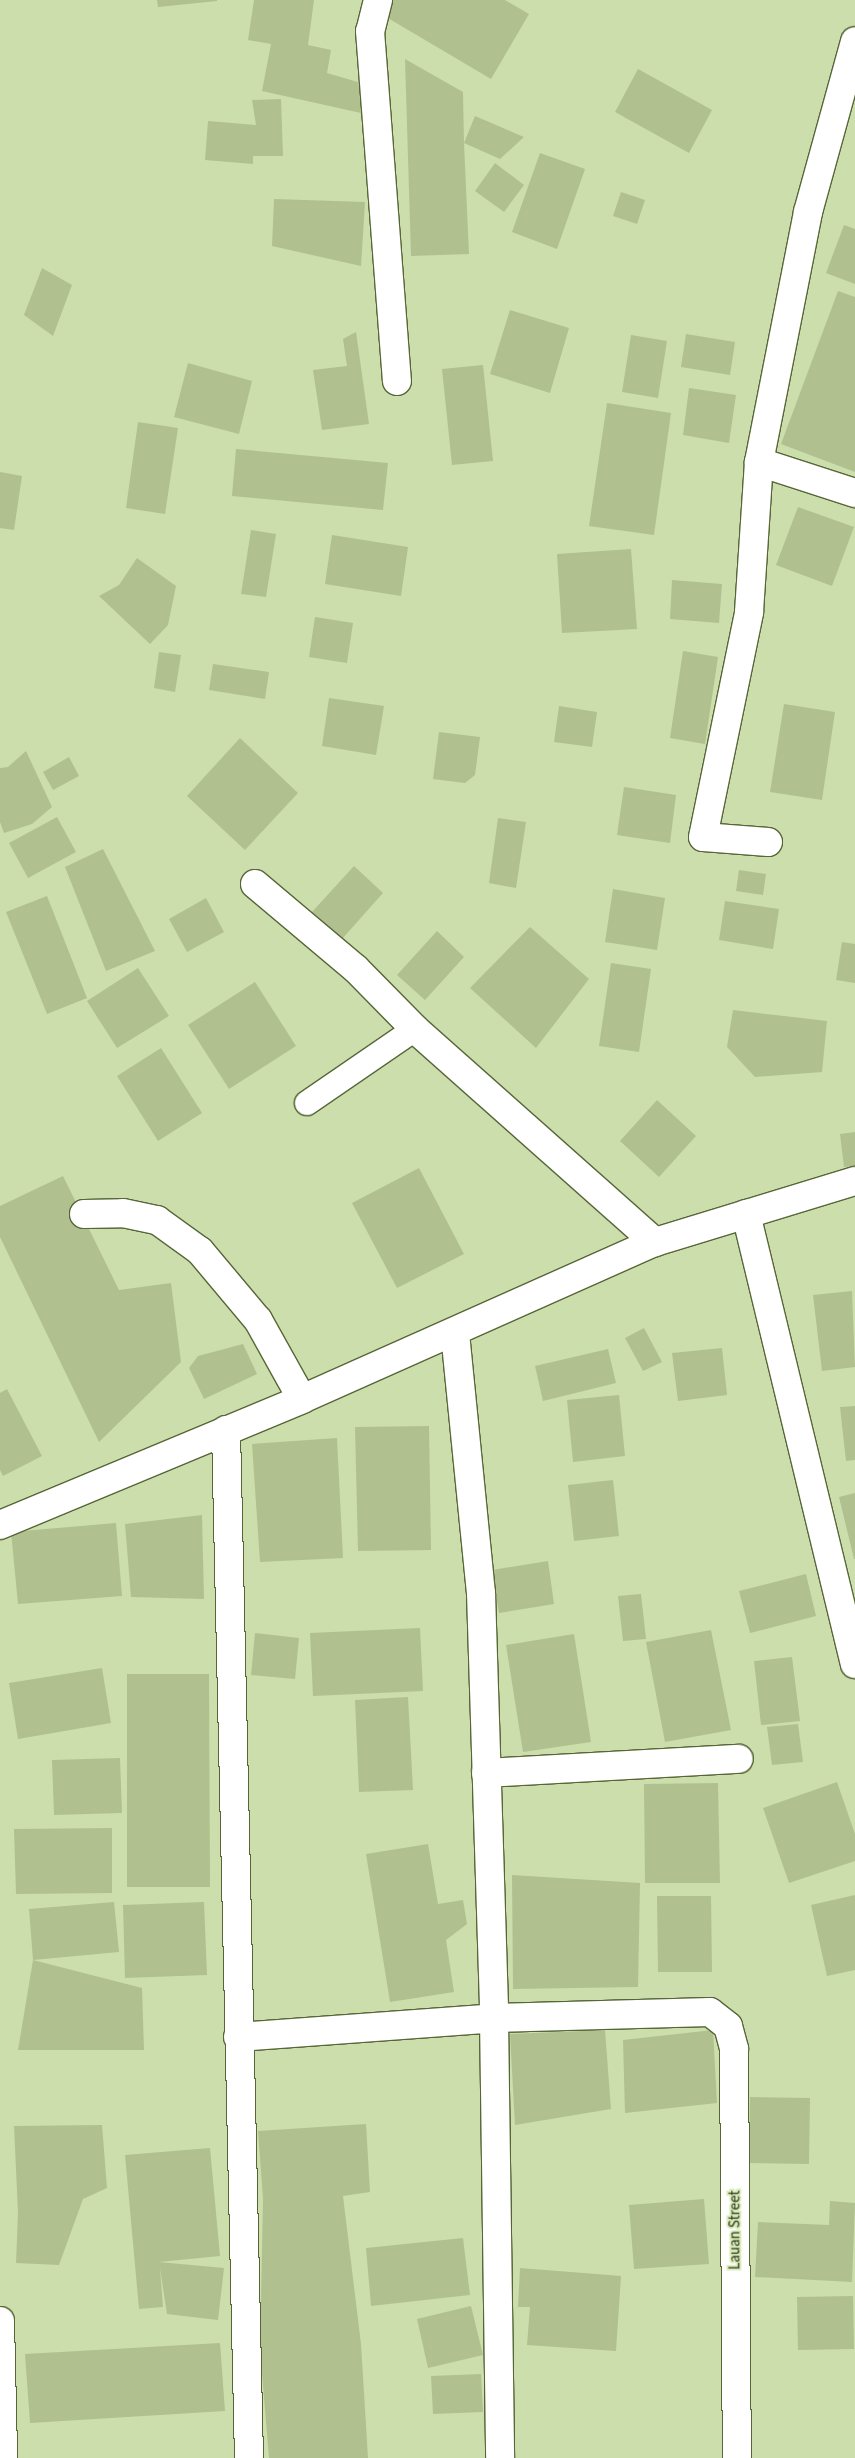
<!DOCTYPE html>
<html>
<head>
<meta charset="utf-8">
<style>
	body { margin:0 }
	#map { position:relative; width:855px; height:2458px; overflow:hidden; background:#ccdeab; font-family:"Source Sans 3",sans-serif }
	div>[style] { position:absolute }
	.building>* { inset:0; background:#b0c18f }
	.roads { filter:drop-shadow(1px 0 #576638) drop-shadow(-1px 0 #576638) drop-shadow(0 1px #576638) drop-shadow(0 -1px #576638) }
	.service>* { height:24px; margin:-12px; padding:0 12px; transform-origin:12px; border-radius:12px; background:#fff }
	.minor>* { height:28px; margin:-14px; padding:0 14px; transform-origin:14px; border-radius:14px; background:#fff }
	span { translate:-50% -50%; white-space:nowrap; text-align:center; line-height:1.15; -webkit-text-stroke:4px #d9ecb8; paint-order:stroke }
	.street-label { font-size:15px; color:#2a311d }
</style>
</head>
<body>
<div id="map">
	<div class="building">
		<div style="clip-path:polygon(157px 0,217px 0,217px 1px,158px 7px)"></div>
		<div style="clip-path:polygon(254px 0,314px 0,308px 45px,331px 50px,327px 73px,368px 85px,361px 113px,262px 91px,271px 44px,248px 40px)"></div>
		<div style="clip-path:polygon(382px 0,505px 0,529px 14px,491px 79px,376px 11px)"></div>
		<div style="clip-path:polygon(405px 59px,463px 92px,464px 143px,475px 116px,524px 137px,500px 159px,464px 143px,469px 254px,411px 256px)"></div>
		<div style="clip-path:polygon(638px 69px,712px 110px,689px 153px,615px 112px)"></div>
		<div style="clip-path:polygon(281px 99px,283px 156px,253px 156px,253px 164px,205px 160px,208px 121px,256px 125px,252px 100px)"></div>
		<div style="clip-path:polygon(540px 153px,585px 169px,557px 249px,512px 232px)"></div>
		<div style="clip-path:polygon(495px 163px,524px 185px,504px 212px,475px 191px)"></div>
		<div style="clip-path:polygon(621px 192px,645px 200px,637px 224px,613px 216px)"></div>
		<div style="clip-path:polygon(274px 199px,365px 202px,361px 266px,272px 246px)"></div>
		<div style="clip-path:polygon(844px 225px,855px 229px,855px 284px,826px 273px)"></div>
		<div style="clip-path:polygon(42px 268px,72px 285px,53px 336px,24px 315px)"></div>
		<div style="clip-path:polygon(838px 291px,855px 297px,855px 472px,781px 444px)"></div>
		<div style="clip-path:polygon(510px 310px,569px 328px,550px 393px,490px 374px)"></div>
		<div style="clip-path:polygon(356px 332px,369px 424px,322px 430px,313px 370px,347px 366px,343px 339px)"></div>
		<div style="clip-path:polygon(686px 334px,735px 342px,730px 375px,681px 367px)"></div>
		<div style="clip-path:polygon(631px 335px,667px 341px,658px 398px,622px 392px)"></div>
		<div style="clip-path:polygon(188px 363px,252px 381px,239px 434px,174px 417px)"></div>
		<div style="clip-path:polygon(483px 365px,493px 461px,452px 465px,442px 369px)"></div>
		<div style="clip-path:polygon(689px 388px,736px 395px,729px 443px,683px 435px)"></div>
		<div style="clip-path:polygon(607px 403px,671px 413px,654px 535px,589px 526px)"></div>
		<div style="clip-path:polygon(138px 422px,178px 428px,165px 514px,126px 508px)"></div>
		<div style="clip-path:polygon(236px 449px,388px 463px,383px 510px,232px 496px)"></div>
		<div style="clip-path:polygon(0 472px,22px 476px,14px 530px,0 528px)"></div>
		<div style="clip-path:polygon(798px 507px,854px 527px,832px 586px,776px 565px)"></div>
		<div style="clip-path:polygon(251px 530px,276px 534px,266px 597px,241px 594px)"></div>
		<div style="clip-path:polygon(332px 535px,408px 547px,401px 596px,325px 584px)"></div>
		<div style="clip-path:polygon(631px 549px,637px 629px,562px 633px,557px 554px)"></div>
		<div style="clip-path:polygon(137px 558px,176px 586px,168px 625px,150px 644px,99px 596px,119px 585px)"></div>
		<div style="clip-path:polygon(672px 580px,722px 584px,719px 623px,670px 619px)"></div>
		<div style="clip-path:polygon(315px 617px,353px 623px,347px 663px,309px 657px)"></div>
		<div style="clip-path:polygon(683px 651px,718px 657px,705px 744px,670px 738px)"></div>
		<div style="clip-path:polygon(159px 652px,181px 655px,175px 692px,154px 688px)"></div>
		<div style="clip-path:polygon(213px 664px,269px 672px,265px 699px,209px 690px)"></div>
		<div style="clip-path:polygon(329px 698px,384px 706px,376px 755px,322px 746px)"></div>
		<div style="clip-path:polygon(784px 704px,835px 712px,822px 800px,770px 792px)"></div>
		<div style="clip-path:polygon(559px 706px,597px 712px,592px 747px,554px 742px)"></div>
		<div style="clip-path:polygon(439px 732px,480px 737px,475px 775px,465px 783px,433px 779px)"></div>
		<div style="clip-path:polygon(240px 738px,298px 793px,245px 850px,187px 796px)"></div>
		<div style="clip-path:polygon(26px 751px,52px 807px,32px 824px,4px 833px,0 822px,0 768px,8px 767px)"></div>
		<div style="clip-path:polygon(69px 757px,79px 776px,53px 790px,43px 772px)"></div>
		<div style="clip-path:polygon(624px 787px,676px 795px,670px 843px,617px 835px)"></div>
		<div style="clip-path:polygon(57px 817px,76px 852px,28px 878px,9px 843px)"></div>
		<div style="clip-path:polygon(498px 818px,526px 822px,516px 888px,489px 883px)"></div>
		<div style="clip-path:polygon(103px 849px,155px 951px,106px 971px,65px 867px)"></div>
		<div style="clip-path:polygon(354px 866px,383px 893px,342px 939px,312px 912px)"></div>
		<div style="clip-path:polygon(739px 870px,766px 874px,763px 895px,736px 891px)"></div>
		<div style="clip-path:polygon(613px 889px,665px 898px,657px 950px,605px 942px)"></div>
		<div style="clip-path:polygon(47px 896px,87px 998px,47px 1014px,6px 912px)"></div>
		<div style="clip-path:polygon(206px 898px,224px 932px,187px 952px,169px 919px)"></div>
		<div style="clip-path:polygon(725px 901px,779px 909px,773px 949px,719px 940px)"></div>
		<div style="clip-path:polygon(530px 927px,589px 979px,536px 1048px,470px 988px)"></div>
		<div style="clip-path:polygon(437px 931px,464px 957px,425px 1000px,397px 975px)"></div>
		<div style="clip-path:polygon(842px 942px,855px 944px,855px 983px,836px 980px)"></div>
		<div style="clip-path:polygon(611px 963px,651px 969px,639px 1052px,599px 1046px)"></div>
		<div style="clip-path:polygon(138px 968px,169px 1016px,117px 1048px,87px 1001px)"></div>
		<div style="clip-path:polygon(255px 982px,296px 1046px,229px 1089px,188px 1025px)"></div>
		<div style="clip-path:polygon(733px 1010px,827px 1021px,822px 1072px,755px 1077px,727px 1047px)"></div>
		<div style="clip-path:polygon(161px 1048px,202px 1113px,158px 1141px,117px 1076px)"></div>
		<div style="clip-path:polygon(657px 1100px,696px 1136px,659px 1177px,620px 1141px)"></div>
		<div style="clip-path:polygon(855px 1132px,855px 1166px,844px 1167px,840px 1134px)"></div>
		<div style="clip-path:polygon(419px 1168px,464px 1254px,397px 1288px,352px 1203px)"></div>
		<div style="clip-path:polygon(63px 1176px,119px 1290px,171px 1283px,181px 1362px,99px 1442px,0 1237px,0 1206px)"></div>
		<div style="clip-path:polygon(852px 1291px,855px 1367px,822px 1371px,813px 1295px)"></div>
		<div style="clip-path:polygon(644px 1328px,662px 1362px,643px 1371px,625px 1338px)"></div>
		<div style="clip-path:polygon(243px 1344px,257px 1374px,204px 1399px,189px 1368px,198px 1356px)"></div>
		<div style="clip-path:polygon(722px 1348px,727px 1395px,678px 1401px,672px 1353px)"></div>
		<div style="clip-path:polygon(608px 1349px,616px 1383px,543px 1401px,535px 1366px)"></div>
		<div style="clip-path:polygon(7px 1389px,42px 1456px,3px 1476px,0 1470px,0 1393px)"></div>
		<div style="clip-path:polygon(619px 1395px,625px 1456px,573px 1462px,567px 1400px)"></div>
		<div style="clip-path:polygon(855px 1406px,855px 1460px,846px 1461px,840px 1407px)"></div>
		<div style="clip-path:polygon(429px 1426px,431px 1550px,358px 1551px,355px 1427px)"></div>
		<div style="clip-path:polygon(337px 1438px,343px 1558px,260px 1562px,252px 1444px)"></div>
		<div style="clip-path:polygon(613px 1480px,619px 1536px,574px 1541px,568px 1485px)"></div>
		<div style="clip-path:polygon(855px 1493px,855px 1559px,854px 1559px,839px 1497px)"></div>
		<div style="clip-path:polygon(202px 1515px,204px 1599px,131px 1597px,125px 1524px)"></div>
		<div style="clip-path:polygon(116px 1523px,122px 1596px,18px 1604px,11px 1532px)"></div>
		<div style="clip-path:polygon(548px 1561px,554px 1604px,499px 1613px,492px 1570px)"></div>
		<div style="clip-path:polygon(806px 1574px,816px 1616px,750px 1633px,739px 1591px)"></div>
		<div style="clip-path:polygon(641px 1594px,646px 1639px,623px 1641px,618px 1596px)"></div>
		<div style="clip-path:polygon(420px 1628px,423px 1691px,313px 1696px,310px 1633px)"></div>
		<div style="clip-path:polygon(711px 1630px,731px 1730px,665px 1742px,646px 1642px)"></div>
		<div style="clip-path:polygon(255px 1633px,299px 1638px,295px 1679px,251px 1675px)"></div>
		<div style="clip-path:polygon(574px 1634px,591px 1742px,523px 1752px,506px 1645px)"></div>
		<div style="clip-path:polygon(792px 1657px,800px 1721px,761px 1725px,754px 1661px)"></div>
		<div style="clip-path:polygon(102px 1668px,111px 1723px,18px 1739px,9px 1683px)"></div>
		<div style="clip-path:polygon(127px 1674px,209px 1674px,210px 1887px,127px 1887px)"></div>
		<div style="clip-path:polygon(408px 1697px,413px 1790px,359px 1792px,355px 1700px)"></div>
		<div style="clip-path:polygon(798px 1724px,803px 1762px,772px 1765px,767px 1727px)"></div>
		<div style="clip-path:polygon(120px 1758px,122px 1813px,54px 1815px,52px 1760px)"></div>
		<div style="clip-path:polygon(837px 1782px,855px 1834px,855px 1861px,789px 1883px,763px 1808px)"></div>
		<div style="clip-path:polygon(718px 1783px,720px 1883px,645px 1883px,644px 1784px)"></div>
		<div style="clip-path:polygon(112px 1828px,112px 1893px,16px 1894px,14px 1829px)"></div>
		<div style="clip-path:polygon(428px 1844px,438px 1904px,463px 1900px,467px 1924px,446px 1940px,454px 1992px,390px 2002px,366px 1854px)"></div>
		<div style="clip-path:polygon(512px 1875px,640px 1883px,638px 1987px,513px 1989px)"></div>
		<div style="clip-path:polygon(855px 1895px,855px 1970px,827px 1976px,811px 1905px)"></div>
		<div style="clip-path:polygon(657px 1896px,711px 1896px,712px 1972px,658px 1972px)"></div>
		<div style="clip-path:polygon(114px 1902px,119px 1952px,33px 1960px,29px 1909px)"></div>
		<div style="clip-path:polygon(204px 1902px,207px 1975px,125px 1978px,123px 1905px)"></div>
		<div style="clip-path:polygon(33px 1960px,142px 1988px,144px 2050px,18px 2050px)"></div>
		<div style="clip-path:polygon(605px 2030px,611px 2109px,515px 2125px,510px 2034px)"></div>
		<div style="clip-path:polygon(713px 2030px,717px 2103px,625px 2113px,623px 2040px)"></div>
		<div style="clip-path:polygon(750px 2097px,810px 2098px,809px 2164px,749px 2163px)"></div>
		<div style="clip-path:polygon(366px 2124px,370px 2192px,343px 2196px,361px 2344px,368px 2458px,269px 2458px,260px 2349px,263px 2199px,258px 2131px)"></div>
		<div style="clip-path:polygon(102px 2125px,107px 2188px,83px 2199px,59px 2265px,16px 2263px,18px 2213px,14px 2126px)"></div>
		<div style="clip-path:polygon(210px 2148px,220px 2256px,159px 2262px,224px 2268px,218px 2320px,167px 2314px,160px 2268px,163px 2307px,139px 2309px,125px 2155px)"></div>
		<div style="clip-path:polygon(704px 2199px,709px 2264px,634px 2269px,629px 2205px)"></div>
		<div style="clip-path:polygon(830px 2201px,855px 2203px,852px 2282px,755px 2277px,758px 2222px,829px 2225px)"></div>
		<div style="clip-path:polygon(463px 2238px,470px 2295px,371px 2306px,366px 2248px)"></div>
		<div style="clip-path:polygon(520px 2268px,621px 2276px,616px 2351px,527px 2345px,530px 2307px,518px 2307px)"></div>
		<div style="clip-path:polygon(853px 2296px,854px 2349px,798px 2350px,797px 2297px)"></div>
		<div style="clip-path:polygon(471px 2306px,483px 2355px,428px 2368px,417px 2319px)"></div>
		<div style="clip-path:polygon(220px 2343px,225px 2411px,30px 2423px,25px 2354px)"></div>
		<div style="clip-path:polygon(481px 2374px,483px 2412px,433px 2414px,431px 2376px)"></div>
	</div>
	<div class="roads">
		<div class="service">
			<div style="left:307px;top:1103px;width:131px;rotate:-34.4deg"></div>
		</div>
		<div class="minor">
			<div style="left:378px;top:0;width:32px;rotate:104deg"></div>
			<div style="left:370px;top:31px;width:351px;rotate:85.6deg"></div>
			<div style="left:759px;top:462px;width:101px;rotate:17.9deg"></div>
			<div style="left:768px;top:842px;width:65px;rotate:-175.6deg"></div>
			<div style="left:703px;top:837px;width:230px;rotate:-78.4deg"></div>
			<div style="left:749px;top:612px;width:150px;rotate:-86.2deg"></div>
			<div style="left:759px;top:462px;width:255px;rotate:-78.9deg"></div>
			<div style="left:808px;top:212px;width:177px;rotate:-74.6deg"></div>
			<div style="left:255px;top:884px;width:132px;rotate:40.1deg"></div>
			<div style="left:356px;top:969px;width:84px;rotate:45.5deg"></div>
			<div style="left:415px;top:1029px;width:321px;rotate:41.6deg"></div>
			<div style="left:84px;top:1214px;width:39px;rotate:-1deg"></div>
			<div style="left:123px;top:1213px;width:35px;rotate:12deg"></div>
			<div style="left:157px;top:1220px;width:53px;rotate:35.8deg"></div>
			<div style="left:200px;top:1251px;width:90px;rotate:50deg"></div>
			<div style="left:258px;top:1320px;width:90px;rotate:60.9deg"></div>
			<div style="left:746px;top:1214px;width:463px;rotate:76.4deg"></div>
			<div style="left:455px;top:1333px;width:261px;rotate:84.3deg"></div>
			<div style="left:481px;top:1593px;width:425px;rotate:88.2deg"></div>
			<div style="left:494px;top:2018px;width:440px;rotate:89.2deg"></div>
			<div style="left:226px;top:1430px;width:1028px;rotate:88.72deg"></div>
			<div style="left:0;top:1525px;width:327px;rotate:-22.6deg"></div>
			<div style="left:302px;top:1399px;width:386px;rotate:-24deg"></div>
			<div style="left:655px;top:1242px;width:209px;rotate:-17deg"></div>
			<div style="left:486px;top:1773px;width:253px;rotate:-3.2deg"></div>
			<div style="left:238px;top:2037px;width:257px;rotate:-4.2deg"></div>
			<div style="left:494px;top:2018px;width:216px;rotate:-1.6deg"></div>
			<div style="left:710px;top:2012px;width:23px;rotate:38deg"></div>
			<div style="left:728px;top:2026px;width:24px;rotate:75deg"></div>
			<div style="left:734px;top:2049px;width:409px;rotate:89.6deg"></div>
			<div style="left:0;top:2321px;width:137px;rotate:88.7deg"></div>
		</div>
	</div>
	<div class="street-label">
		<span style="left:735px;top:2230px;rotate:-90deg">Lauan Street</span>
	</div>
</div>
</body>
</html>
